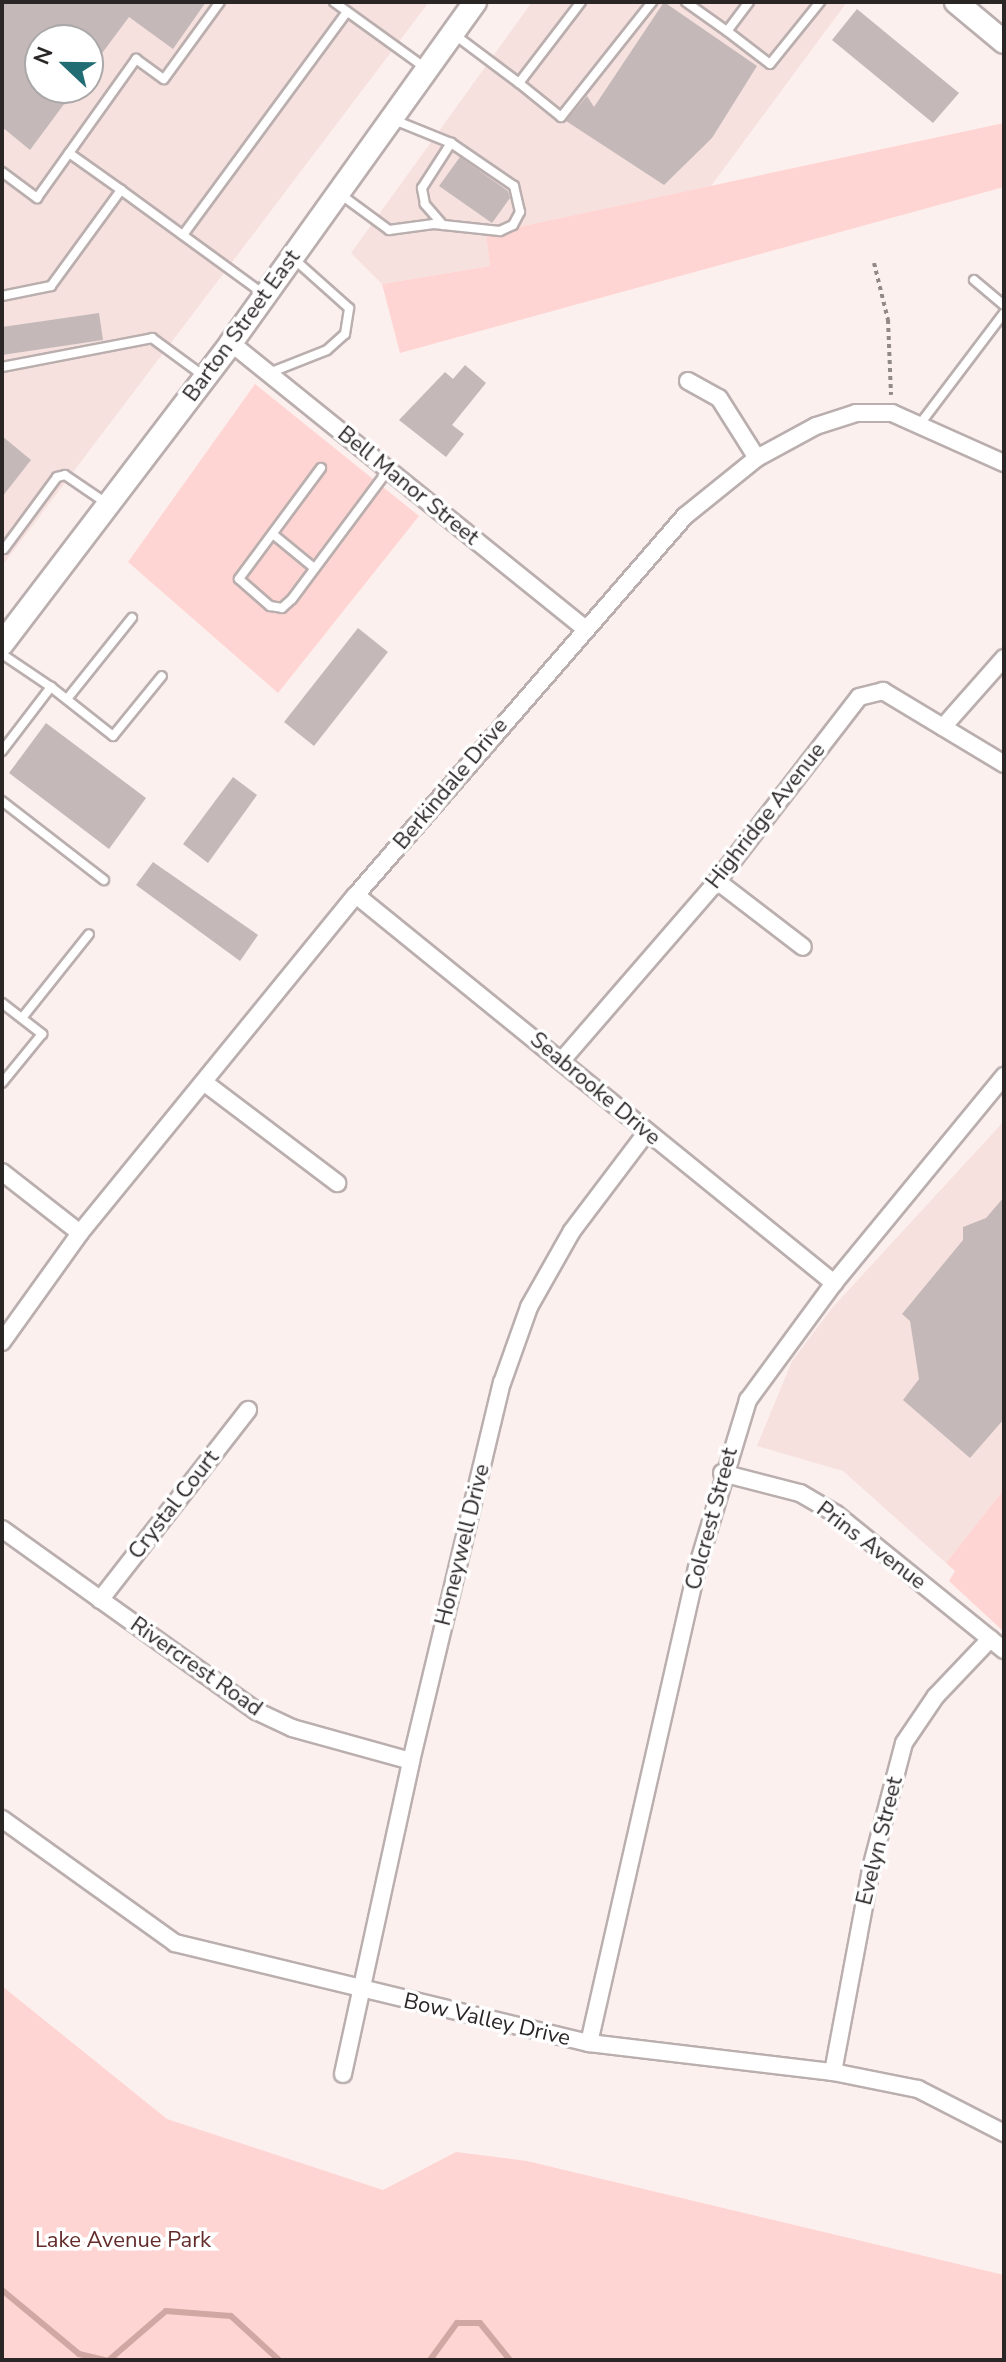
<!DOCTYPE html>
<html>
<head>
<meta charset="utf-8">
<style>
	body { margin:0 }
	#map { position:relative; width:1006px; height:2362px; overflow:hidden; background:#fcf0ef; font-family:"Nunito Sans",sans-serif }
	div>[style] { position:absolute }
	.built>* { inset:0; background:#f6e1df }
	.green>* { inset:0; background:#fed5d2 }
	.stream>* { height:6px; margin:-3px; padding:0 3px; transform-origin:3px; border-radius:3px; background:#d1a7a4 }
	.building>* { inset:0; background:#c4b9b8 }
	.path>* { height:4px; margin-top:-2px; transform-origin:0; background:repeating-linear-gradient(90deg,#918988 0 4px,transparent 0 8px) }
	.roads { filter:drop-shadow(2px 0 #baafae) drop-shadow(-2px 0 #baafae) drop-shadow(0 2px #baafae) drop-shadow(0 -2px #baafae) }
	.lane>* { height:8px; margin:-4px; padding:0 4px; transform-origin:4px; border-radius:4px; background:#fff }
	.street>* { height:16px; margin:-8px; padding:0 8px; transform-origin:8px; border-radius:8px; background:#fff }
	.secondary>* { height:22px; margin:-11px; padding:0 11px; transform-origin:11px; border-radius:11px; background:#fff }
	span { translate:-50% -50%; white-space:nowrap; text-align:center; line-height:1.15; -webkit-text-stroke:7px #fff; paint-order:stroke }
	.street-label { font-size:22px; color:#2a2626 }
	.park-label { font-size:22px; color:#632c2b }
	.frame { position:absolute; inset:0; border:4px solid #2a2626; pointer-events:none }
	.north { position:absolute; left:24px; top:24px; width:80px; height:80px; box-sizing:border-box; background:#fff; border:2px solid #aaa8a8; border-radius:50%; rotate:292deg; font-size:22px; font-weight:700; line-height:32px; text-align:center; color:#2a2626 }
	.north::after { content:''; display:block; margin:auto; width:28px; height:36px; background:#226d73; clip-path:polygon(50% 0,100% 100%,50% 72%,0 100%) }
</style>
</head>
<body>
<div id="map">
	<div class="built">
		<div style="clip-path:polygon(evenodd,2px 2px,429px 2px,2px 566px,2px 2px,40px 40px,88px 40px,88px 88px,40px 88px,40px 40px)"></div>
		<div style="clip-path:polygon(532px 2px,847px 2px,711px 186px,486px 234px,490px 266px,382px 284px,351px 253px)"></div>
		<div style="clip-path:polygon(1004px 1121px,1004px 1489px,946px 1563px,843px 1471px,757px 1446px,792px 1361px,832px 1308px)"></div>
	</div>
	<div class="green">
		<div style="clip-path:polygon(1004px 123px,1004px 187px,400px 353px,382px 284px,490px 266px,486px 234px)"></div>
		<div style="clip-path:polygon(255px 384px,419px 516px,278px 693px,128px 562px)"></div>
		<div style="clip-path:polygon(1004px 1489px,1004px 1632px,949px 1581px,955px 1571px,946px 1563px)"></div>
		<div style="clip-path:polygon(2px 1986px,167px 2119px,383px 2190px,456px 2152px,527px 2161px,1004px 2275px,1004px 2360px,2px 2360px)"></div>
	</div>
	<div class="stream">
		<div style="left:2px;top:2290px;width:100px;rotate:39.7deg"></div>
		<div style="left:79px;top:2354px;width:28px;rotate:13deg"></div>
		<div style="left:109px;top:2360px;width:75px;rotate:-40.7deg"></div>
		<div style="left:166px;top:2311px;width:65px;rotate:4.4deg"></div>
		<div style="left:231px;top:2316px;width:65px;rotate:42.5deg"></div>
		<div style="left:430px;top:2360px;width:46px;rotate:-53.9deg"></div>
		<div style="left:457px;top:2323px;width:23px"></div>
		<div style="left:480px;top:2323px;width:48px;rotate:51deg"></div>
	</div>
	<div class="building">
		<div style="clip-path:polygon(2px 2px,206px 2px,173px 49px,129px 17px,88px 72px,88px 40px,40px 40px,40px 88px,76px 88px,30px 150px,2px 127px)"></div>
		<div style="clip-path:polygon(664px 2px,757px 66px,712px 138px,664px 185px,566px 121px,587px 96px,594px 107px)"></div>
		<div style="clip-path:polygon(857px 9px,959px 93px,933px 123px,832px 40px)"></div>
		<div style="clip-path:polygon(460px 157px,508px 191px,510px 198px,492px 223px,439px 186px)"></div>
		<div style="clip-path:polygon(99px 313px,103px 340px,2px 355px,2px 327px)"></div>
		<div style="clip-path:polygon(465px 365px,486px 383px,452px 425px,464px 434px,446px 457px,399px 420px,445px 372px,453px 379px)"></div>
		<div style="clip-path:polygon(2px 436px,31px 460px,2px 497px)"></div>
		<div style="clip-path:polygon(358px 628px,388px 652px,314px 746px,284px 722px)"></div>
		<div style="clip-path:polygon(46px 723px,146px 798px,109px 849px,9px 773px)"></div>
		<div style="clip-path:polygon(233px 777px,257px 795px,208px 863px,183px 844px)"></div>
		<div style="clip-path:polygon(153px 862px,258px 935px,240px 961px,136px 885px)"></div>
		<div style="clip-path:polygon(1004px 1197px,1004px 1419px,970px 1458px,903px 1400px,919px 1379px,910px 1321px,902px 1314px,963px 1240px,963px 1227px,986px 1218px)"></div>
	</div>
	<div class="path">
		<div style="left:874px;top:263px;width:59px;rotate:76.2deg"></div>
		<div style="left:888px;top:320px;width:75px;rotate:87.7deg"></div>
	</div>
	<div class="roads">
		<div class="lane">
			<div style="left:334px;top:2px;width:111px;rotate:35.8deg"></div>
			<div style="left:686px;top:2px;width:50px;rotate:35.3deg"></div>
			<div style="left:749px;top:2px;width:36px;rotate:127deg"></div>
			<div style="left:727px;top:31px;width:54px;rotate:37.5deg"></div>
			<div style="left:770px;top:64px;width:80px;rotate:-51.1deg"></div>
			<div style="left:455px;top:35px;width:80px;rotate:36.9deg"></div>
			<div style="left:519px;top:83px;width:102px;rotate:-52.6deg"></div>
			<div style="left:519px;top:83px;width:54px;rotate:39deg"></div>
			<div style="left:561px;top:117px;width:147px;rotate:-51.6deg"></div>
			<div style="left:69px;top:153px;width:64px;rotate:35.4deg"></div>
			<div style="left:2px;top:172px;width:44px;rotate:36.6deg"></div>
			<div style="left:37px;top:198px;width:171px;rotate:-54.5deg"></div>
			<div style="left:136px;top:59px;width:34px;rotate:36deg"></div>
			<div style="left:164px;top:79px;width:95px;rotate:-54deg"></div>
			<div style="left:340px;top:194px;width:61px;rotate:36.3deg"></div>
			<div style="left:389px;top:230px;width:45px;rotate:-7.6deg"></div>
			<div style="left:434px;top:224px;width:66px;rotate:6.1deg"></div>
			<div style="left:500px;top:231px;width:14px;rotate:-25deg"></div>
			<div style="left:513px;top:225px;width:15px;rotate:-62deg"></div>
			<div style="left:520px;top:212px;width:27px;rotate:-103deg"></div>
			<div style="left:514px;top:186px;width:76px;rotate:-145.7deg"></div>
			<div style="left:451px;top:143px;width:64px;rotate:-157.9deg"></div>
			<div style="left:443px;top:225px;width:28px;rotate:-131deg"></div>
			<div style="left:425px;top:204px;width:16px;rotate:-101deg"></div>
			<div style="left:422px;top:188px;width:54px;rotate:-57.2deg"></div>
			<div style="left:183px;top:235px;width:277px;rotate:-53.7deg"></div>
			<div style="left:974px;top:280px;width:39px;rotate:40deg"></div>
			<div style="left:2px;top:296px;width:50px;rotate:-11.5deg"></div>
			<div style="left:51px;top:286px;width:119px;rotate:-53.9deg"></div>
			<div style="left:121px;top:190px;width:178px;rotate:36.1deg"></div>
			<div style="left:2px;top:367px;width:153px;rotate:-10.9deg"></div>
			<div style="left:152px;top:338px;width:66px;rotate:36.3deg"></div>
			<div style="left:269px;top:373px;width:62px;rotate:-21.6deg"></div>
			<div style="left:327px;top:350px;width:24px;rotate:-42deg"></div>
			<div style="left:345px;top:334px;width:26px;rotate:-81deg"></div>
			<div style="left:349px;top:308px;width:74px;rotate:-138.3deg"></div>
			<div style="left:920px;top:424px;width:139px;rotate:-52.9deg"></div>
			<div style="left:321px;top:468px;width:138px;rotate:126.5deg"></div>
			<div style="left:239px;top:579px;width:41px;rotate:41.1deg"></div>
			<div style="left:270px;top:606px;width:12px;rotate:9deg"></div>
			<div style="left:282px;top:608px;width:13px;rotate:-42deg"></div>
			<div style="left:292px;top:599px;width:161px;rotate:-53.3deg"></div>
			<div style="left:274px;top:535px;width:50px;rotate:39.4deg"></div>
			<div style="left:4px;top:549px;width:89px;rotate:-53.6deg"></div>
			<div style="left:57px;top:477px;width:8px;rotate:-14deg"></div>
			<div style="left:65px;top:475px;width:50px;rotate:34.3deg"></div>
			<div style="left:2px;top:654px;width:59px;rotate:34deg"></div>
			<div style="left:67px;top:699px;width:104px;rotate:-51.3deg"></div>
			<div style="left:2px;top:751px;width:81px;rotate:-52.6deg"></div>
			<div style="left:51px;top:687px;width:79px;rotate:38.3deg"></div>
			<div style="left:113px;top:736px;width:77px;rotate:-50.8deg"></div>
			<div style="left:2px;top:801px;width:129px;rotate:37.8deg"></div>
			<div style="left:2px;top:1003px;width:51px;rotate:37.8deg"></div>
			<div style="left:42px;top:1034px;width:63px;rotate:129.2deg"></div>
			<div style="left:22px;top:1018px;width:107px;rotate:-51.4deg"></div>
		</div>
		<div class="street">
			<div style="left:231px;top:343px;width:454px;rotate:38.9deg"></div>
			<div style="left:688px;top:381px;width:35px;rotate:29deg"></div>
			<div style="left:719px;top:398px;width:71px;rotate:57.7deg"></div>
			<div style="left:943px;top:727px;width:92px;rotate:-48.5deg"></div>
			<div style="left:717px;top:881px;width:108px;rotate:37.5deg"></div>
			<div style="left:356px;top:895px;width:616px;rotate:39.07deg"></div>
			<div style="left:563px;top:1059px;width:235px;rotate:-49.1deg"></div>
			<div style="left:717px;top:881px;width:232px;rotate:-52.3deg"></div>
			<div style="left:859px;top:697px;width:25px;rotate:-14deg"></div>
			<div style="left:883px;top:691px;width:141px;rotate:31.1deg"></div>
			<div style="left:205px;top:1083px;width:166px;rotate:37.1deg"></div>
			<div style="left:2px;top:1172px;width:99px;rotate:38deg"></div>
			<div style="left:2px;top:1342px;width:134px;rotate:-54.4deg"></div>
			<div style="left:80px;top:1233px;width:436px;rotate:-50.8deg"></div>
			<div style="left:356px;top:895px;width:502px;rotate:-49.04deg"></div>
			<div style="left:685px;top:516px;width:92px;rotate:-38.9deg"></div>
			<div style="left:757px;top:458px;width:67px;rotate:-28.5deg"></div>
			<div style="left:816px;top:426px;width:42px;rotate:-18deg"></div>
			<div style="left:856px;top:413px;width:36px"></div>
			<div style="left:892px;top:413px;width:123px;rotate:24.1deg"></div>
			<div style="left:722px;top:1473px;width:81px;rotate:14.4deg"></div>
			<div style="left:800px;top:1493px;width:42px;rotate:30.3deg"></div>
			<div style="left:836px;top:1514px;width:216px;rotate:39deg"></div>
			<div style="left:2px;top:1529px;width:312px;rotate:35.6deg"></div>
			<div style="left:256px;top:1711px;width:40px;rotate:25deg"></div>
			<div style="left:292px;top:1728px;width:123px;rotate:15.5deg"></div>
			<div style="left:100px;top:1600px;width:241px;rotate:-52.1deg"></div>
			<div style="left:2px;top:1819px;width:213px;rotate:35.6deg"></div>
			<div style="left:175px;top:1943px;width:426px;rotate:13.6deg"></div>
			<div style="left:589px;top:2043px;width:246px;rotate:6.8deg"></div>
			<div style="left:833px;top:2072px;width:87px;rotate:11.3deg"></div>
			<div style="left:918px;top:2089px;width:97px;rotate:27.1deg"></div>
			<div style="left:589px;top:2043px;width:487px;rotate:-77.2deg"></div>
			<div style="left:697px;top:1568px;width:176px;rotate:-73.1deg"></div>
			<div style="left:748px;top:1400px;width:145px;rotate:-53.7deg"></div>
			<div style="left:834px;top:1283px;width:268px;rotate:-50.6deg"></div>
			<div style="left:833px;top:2072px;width:208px;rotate:-79.4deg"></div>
			<div style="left:871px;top:1868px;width:129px;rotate:-75.2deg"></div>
			<div style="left:904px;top:1743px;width:57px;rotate:-55.8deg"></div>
			<div style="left:936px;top:1696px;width:79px;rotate:-46.5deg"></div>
			<div style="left:343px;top:2074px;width:320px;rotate:-77.7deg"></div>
			<div style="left:411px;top:1761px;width:389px;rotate:-76.5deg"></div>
			<div style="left:502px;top:1383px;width:81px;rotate:-70.4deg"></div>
			<div style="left:529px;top:1307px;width:87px;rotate:-60.5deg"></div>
			<div style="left:572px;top:1231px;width:123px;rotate:-52.9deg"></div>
		</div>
		<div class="secondary">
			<div style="left:956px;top:2px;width:62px;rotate:39.8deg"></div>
			<div style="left:2px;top:644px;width:378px;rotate:-52.7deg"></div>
			<div style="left:231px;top:343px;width:419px;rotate:-54.4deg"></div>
		</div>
	</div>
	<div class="street-label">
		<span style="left:242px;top:326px;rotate:-54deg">Barton Street East</span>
		<span style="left:408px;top:486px;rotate:39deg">Bell Manor Street</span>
		<span style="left:451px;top:784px;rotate:-50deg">Berkindale Drive</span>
		<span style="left:766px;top:816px;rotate:-52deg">Highridge Avenue</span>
		<span style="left:595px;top:1089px;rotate:40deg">Seabrooke Drive</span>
		<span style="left:174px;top:1505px;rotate:-52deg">Crystal Court</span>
		<span style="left:712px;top:1519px;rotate:-75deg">Colcrest Street</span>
		<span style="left:463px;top:1545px;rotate:-76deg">Honeywell Drive</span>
		<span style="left:871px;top:1546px;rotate:37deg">Prins Avenue</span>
		<span style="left:196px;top:1667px;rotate:35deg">Rivercrest Road</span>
		<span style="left:880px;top:1841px;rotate:-76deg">Evelyn Street</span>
		<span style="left:487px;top:2020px;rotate:13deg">Bow Valley Drive</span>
	</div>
	<div class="park-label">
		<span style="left:123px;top:2241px">Lake Avenue Park</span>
	</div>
	<div class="frame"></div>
	<div class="north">N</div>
</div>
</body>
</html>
